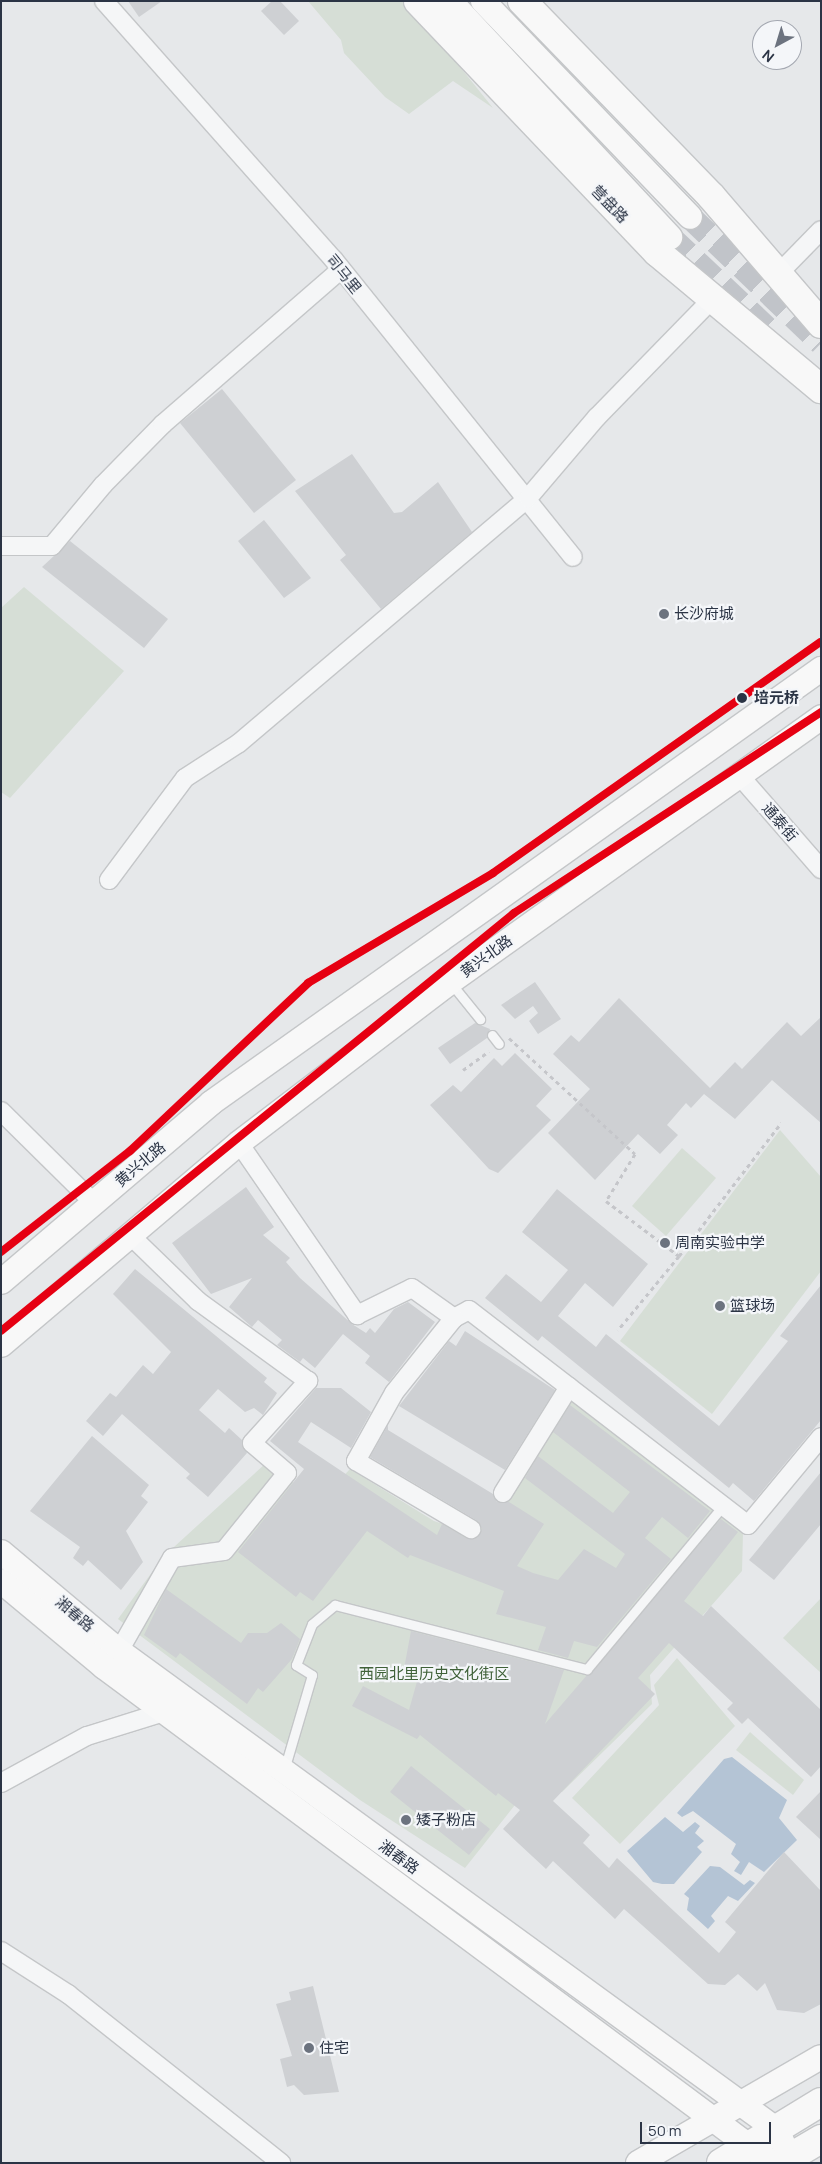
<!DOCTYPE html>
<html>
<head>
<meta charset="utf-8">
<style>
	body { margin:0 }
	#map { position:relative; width:822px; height:2164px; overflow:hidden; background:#e6e8ea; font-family:Manrope,"Noto Sans SC",sans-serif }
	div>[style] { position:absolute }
	.green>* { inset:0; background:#d6ded6 }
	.water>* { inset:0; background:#b4c4d5 }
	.building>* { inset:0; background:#ced0d3 }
	.secondary-tunnel>* { height:24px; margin-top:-12px; transform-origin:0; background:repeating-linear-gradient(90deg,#c1c4c9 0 24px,transparent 0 36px) }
	.path>* { height:3px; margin-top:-1.5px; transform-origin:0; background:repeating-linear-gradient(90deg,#c5c6ca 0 4px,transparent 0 8px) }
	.roads { filter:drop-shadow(1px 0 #c4c6c8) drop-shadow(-1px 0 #c4c6c8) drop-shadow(0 1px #c4c6c8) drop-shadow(0 -1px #c4c6c8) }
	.lane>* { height:9px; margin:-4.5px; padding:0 4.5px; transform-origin:4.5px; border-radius:4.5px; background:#f5f6f7 }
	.street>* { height:18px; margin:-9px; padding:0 9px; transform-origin:9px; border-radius:9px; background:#f5f6f7 }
	.secondary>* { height:24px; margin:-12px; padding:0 12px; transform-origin:12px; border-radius:12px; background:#f8f8f8 }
	.primary>* { height:28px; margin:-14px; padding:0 14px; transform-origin:14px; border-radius:14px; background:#f8f8f8 }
	.metro-1>* { height:8px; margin:-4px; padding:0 4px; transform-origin:4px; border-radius:4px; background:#e60012 }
	.dots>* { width:14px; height:14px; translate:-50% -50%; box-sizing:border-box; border:2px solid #f4f6f9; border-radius:50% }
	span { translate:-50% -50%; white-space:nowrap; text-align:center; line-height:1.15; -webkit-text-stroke:4.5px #f4f6f9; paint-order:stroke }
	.street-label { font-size:15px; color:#2b3445 }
	.poi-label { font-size:15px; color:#2b3445 }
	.left { translate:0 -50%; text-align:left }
	.stop-label { font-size:15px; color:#2b3445; font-weight:700 }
	.park-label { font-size:15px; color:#3f6138 }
	.frame { position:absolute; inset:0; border:2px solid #2b3445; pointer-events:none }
	.north { position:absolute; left:752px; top:20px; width:50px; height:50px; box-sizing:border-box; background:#f4f6f9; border:1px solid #a4a8b1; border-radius:50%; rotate:219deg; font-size:14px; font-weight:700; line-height:20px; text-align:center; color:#2b3445 }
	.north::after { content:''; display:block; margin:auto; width:18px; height:22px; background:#6c737f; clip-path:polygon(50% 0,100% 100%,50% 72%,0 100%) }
	.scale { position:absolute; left:640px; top:2122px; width:131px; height:22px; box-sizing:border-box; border:2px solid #2b3445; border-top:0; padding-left:6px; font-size:15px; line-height:18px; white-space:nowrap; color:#2b3445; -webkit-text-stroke:4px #f4f6f9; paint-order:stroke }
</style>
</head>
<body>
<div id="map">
	<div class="green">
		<div style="clip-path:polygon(308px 1px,407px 1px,493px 108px,453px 81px,409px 114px,385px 97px,344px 53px,341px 40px)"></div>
		<div style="clip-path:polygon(24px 587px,124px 671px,10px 798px,1px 792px,1px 608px)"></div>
		<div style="clip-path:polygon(780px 1130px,821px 1177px,821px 1271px,712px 1414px,620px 1341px)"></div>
		<div style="clip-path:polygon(682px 1148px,716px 1178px,666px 1236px,632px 1206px)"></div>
		<div style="clip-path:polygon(567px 1395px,743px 1533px,742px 1571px,650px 1675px,652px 1704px,562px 1792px,538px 1776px,465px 1868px,360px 1800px,118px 1619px,163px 1557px,266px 1463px,320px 1501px,350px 1469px,434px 1521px,476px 1535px)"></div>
		<div style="clip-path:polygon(821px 1598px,821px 1673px,783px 1638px)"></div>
		<div style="clip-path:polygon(677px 1658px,735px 1726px,620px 1844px,572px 1798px,659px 1705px,654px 1685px)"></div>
		<div style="clip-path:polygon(750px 1732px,804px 1780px,793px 1795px,736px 1750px)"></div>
	</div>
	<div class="water">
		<div style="clip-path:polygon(732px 1757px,787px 1800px,779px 1818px,797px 1840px,764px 1872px,749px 1862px,741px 1875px,734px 1871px,740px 1862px,731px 1854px,736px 1844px,693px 1811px,682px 1817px,677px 1813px,724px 1759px)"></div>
		<div style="clip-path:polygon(665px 1817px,683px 1832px,695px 1822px,700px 1826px,695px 1833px,704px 1841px,697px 1847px,702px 1852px,674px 1884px,662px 1884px,653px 1882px,627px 1851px)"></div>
		<div style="clip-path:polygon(710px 1866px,720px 1867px,744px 1885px,750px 1880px,755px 1883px,738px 1901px,728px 1896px,711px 1916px,715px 1921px,708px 1929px,687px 1910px,689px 1898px,684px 1894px)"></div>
	</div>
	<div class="building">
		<div style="clip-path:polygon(128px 1px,162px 1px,139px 17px)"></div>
		<div style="clip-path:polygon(272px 1px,280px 1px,299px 21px,284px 35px,261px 11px)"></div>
		<div style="clip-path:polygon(222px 389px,296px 480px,254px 513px,180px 423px)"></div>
		<div style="clip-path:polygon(352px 454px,394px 513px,402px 512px,438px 482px,472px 532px,381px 609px,340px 560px,346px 555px,295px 491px)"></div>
		<div style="clip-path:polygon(264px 520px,311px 578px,284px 598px,238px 541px)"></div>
		<div style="clip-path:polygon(70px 541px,168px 619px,144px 648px,42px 567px)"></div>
		<div style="clip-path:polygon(535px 982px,561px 1019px,538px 1034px,529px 1021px,538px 1013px,533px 1006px,515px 1019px,501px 1005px)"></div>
		<div style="clip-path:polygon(619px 998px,710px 1088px,735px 1062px,742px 1069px,787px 1022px,801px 1036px,821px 1017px,821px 1123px,772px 1080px,735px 1119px,704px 1094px,691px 1108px,686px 1103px,667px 1125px,678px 1135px,660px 1154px,638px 1134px,595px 1180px,548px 1133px,590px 1089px,553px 1054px,571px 1035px,579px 1042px)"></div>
		<div style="clip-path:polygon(475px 1023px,490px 1029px,487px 1038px,450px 1064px,438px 1048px)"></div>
		<div style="clip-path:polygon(515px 1053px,552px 1089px,536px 1106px,551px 1120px,498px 1173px,489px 1169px,430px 1105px,453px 1085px,461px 1092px,494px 1058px,502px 1066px)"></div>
		<div style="clip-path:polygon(246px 1187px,274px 1227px,263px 1235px,290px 1258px,286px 1262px,300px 1278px,352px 1324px,366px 1333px,370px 1328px,375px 1333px,394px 1309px,408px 1302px,435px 1322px,389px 1382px,365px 1363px,370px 1356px,343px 1334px,315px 1368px,303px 1358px,300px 1362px,277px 1345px,282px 1340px,258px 1320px,252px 1327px,229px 1307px,252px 1278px,211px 1294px,172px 1243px)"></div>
		<div style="clip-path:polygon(557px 1189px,648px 1264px,613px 1307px,585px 1283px,558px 1316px,596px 1347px,606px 1334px,719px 1426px,788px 1341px,780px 1336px,821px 1285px,821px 1420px,754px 1501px,733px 1483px,729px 1488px,542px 1336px,538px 1341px,485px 1298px,506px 1274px,541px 1302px,568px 1270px,522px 1232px)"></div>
		<div style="clip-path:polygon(135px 1269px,267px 1378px,264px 1382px,277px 1393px,263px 1415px,254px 1408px,245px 1412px,218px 1389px,199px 1410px,225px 1433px,229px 1428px,242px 1440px,247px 1453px,208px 1497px,186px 1478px,190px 1474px,122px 1414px,103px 1436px,86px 1421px,110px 1393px,116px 1397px,143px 1365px,153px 1374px,171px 1352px,113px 1294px)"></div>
		<div style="clip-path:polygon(465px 1331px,555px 1390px,505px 1470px,399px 1406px,449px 1341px,456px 1346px)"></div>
		<div style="clip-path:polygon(316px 1388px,341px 1388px,371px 1412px,351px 1448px,311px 1422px,298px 1442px,437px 1535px,442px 1524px,466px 1538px,477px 1538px,482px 1529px,476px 1520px,370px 1457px,388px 1425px,388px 1430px,493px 1494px,497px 1502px,509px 1502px,544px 1524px,517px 1566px,533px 1573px,558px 1580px,584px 1549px,616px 1568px,625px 1554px,525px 1478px,538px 1456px,613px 1513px,630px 1492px,553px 1432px,570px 1405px,710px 1511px,688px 1538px,662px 1517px,645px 1538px,671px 1559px,597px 1647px,574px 1641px,568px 1658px,538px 1650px,546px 1627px,496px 1614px,504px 1591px,410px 1555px,408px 1558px,367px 1531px,313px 1601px,300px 1592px,296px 1597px,238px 1552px,304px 1469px,270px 1441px)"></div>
		<div style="clip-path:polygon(92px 1436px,149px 1485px,141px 1496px,148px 1502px,126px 1531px,143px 1562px,121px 1590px,88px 1560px,83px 1566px,73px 1558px,80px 1547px,30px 1511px)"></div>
		<div style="clip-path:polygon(821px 1472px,821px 1524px,774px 1580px,749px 1560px)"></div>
		<div style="clip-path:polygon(721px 1519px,738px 1532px,684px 1601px,703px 1616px,711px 1606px,821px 1710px,821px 1766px,811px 1777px,748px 1718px,742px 1724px,727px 1709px,733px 1703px,669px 1643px,638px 1678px,655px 1694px,553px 1801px,590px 1835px,583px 1843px,609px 1868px,617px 1858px,719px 1953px,736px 1932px,725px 1922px,784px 1852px,821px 1891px,821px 2004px,804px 2013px,777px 2010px,765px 1983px,757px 1991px,738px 1974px,725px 1985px,708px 1984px,624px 1909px,615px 1919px,553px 1861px,546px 1869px,503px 1829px,520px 1810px,498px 1793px,496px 1796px,420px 1735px,417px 1739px,352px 1706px,363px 1686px,409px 1710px,418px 1678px,403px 1674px,411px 1631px,564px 1670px,545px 1724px)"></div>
		<div style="clip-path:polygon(166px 1589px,241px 1643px,248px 1633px,267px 1633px,281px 1623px,300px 1639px,292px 1659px,263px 1692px,258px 1688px,247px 1704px,180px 1653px,176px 1658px,144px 1635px)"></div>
		<div style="clip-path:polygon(411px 1766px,490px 1829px,469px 1855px,390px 1792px)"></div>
		<div style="clip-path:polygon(821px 1791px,821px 1840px,796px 1817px)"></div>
		<div style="clip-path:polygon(313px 1986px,339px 2092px,304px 2095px,294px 2085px,287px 2087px,280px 2059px,292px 2056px,276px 2004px,291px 2000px,289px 1992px)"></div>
	</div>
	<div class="secondary-tunnel">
		<div style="left:690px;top:217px;width:182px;rotate:43.9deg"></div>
		<div style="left:670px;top:237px;width:140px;rotate:43.3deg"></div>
	</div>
	<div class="path">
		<div style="left:509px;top:1038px;width:171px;rotate:42.6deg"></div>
		<div style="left:635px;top:1154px;width:55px;rotate:121.7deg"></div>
		<div style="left:606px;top:1201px;width:91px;rotate:37deg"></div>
		<div style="left:679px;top:1256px;width:96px;rotate:129.5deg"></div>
		<div style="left:463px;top:1070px;width:32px;rotate:-36deg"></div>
		<div style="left:679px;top:1256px;width:168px;rotate:-52.5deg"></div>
	</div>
	<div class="roads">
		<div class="lane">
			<div style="left:450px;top:982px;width:48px;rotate:51deg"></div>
			<div style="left:492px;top:1035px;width:11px;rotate:52deg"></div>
			<div style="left:284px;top:1770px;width:99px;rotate:-73.6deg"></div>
			<div style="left:312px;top:1675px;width:19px;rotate:-148deg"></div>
			<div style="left:296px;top:1665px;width:44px;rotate:-68.7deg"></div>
			<div style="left:312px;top:1624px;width:30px;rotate:-40deg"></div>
			<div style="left:335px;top:1605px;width:260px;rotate:14.3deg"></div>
			<div style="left:587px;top:1669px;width:212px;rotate:-50.2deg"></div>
		</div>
		<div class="street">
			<div style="left:104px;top:1px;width:346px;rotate:48.4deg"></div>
			<div style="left:334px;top:260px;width:381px;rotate:51.2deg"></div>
			<div style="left:776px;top:276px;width:64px;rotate:-45.6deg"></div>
			<div style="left:1px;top:546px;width:51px"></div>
			<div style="left:52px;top:546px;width:80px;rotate:-50.1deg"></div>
			<div style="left:103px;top:485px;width:86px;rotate:-45.5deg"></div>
			<div style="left:163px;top:424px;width:235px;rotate:-41deg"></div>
			<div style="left:739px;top:775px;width:125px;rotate:48.9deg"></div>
			<div style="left:109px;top:880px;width:127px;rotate:-53.3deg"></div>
			<div style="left:185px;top:778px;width:64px;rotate:-32.9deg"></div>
			<div style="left:239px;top:743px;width:379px;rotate:-40.3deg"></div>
			<div style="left:528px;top:498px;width:106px;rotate:-49.6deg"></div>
			<div style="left:597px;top:417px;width:165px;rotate:-45.7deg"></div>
			<div style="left:1px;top:1111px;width:131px;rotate:44.7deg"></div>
			<div style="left:239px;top:1143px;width:209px;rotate:55.5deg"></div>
			<div style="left:357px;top:1315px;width:61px;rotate:-26.1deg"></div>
			<div style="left:412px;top:1288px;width:52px;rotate:35.5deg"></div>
			<div style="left:454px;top:1318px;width:17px;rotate:-28deg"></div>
			<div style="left:469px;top:1310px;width:352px;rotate:37.6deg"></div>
			<div style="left:748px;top:1525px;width:114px;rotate:-50.3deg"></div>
			<div style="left:454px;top:1318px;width:96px;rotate:128.7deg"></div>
			<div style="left:394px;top:1393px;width:78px;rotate:119.2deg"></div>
			<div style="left:356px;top:1461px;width:134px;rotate:30.6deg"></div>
			<div style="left:503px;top:1493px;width:125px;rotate:-58.1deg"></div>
			<div style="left:119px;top:1651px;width:107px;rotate:-60.3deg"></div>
			<div style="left:172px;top:1558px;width:52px;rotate:-7.7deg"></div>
			<div style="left:224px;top:1551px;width:100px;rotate:-51.1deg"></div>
			<div style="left:287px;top:1473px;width:46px;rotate:-139.4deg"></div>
			<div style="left:252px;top:1443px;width:84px;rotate:-47.9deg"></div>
			<div style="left:308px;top:1381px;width:136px;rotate:-144deg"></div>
			<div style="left:198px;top:1301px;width:95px;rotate:-135.9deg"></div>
			<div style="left:1px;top:1783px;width:98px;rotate:-28.7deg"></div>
			<div style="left:87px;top:1736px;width:81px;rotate:-17.3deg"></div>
			<div style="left:1px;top:1951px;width:80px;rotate:32.7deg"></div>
			<div style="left:68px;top:1994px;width:272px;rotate:38.4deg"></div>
		</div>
		<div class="secondary">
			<div style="left:450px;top:1px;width:323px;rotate:47deg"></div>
			<div style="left:483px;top:1px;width:299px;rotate:46.2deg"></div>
			<div style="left:1px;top:1282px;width:276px;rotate:-40.4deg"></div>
			<div style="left:211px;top:1103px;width:749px;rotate:-35.43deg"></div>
			<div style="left:1px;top:1345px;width:312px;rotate:-40.3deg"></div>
			<div style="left:239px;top:1143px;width:265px;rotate:-37.3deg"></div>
			<div style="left:450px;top:982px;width:456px;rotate:-35.5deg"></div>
			<div style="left:1px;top:1552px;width:154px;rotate:40deg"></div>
			<div style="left:119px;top:1651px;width:814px;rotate:36.05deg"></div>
			<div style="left:777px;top:2130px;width:36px;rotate:66deg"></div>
			<div style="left:1px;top:1581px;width:133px;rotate:39.8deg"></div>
			<div style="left:103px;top:1666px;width:833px;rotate:36.61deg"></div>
			<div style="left:638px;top:2163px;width:211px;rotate:-30.1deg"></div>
		</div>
		<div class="primary">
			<div style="left:418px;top:1px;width:347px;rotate:46.4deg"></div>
			<div style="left:657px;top:252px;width:214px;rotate:39.9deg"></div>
			<div style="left:522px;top:1px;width:272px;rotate:45.9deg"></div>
			<div style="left:711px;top:196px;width:169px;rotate:49.3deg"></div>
			<div style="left:721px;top:2163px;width:117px;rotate:-31.4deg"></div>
			<div style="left:780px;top:2163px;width:48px;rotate:-30.3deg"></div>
		</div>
	</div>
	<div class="metro-1">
		<div style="left:1px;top:1252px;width:164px;rotate:-38.1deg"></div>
		<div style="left:130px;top:1151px;width:245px;rotate:-43.3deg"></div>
		<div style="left:308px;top:983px;width:215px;rotate:-30.7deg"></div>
		<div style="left:493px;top:873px;width:401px;rotate:-35.2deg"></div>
		<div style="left:1px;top:1331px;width:662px;rotate:-39.17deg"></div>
		<div style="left:514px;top:913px;width:367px;rotate:-33.2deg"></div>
	</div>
	<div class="dots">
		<div style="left:664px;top:614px;background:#6c737f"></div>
		<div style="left:742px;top:698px;background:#2b3445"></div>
		<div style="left:665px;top:1243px;background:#6c737f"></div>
		<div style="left:720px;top:1306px;background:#6c737f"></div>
		<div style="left:406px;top:1820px;background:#6c737f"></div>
		<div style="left:309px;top:2048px;background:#6c737f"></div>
	</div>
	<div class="street-label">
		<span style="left:610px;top:204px;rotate:46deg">营盘路</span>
		<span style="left:344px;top:274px;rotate:51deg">司马里</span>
		<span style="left:780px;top:822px;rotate:49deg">通泰街</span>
		<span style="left:486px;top:956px;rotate:-36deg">黄兴北路</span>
		<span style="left:140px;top:1164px;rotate:-40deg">黄兴北路</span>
		<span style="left:75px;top:1614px;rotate:40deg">湘春路</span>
		<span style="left:399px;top:1857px;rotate:36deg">湘春路</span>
	</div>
	<div class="poi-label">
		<span class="left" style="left:674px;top:614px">长沙府城</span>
		<span class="left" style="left:675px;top:1243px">周南实验中学</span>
		<span class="left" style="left:730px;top:1306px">篮球场</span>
		<span class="left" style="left:416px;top:1820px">矮子粉店</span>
		<span class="left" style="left:319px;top:2048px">住宅</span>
	</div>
	<div class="stop-label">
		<span class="left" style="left:754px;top:698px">培元桥</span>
	</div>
	<div class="park-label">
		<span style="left:434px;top:1674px">西园北里历史文化街区</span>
	</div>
	<div class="frame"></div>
	<div class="north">N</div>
	<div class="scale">50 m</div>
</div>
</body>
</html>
